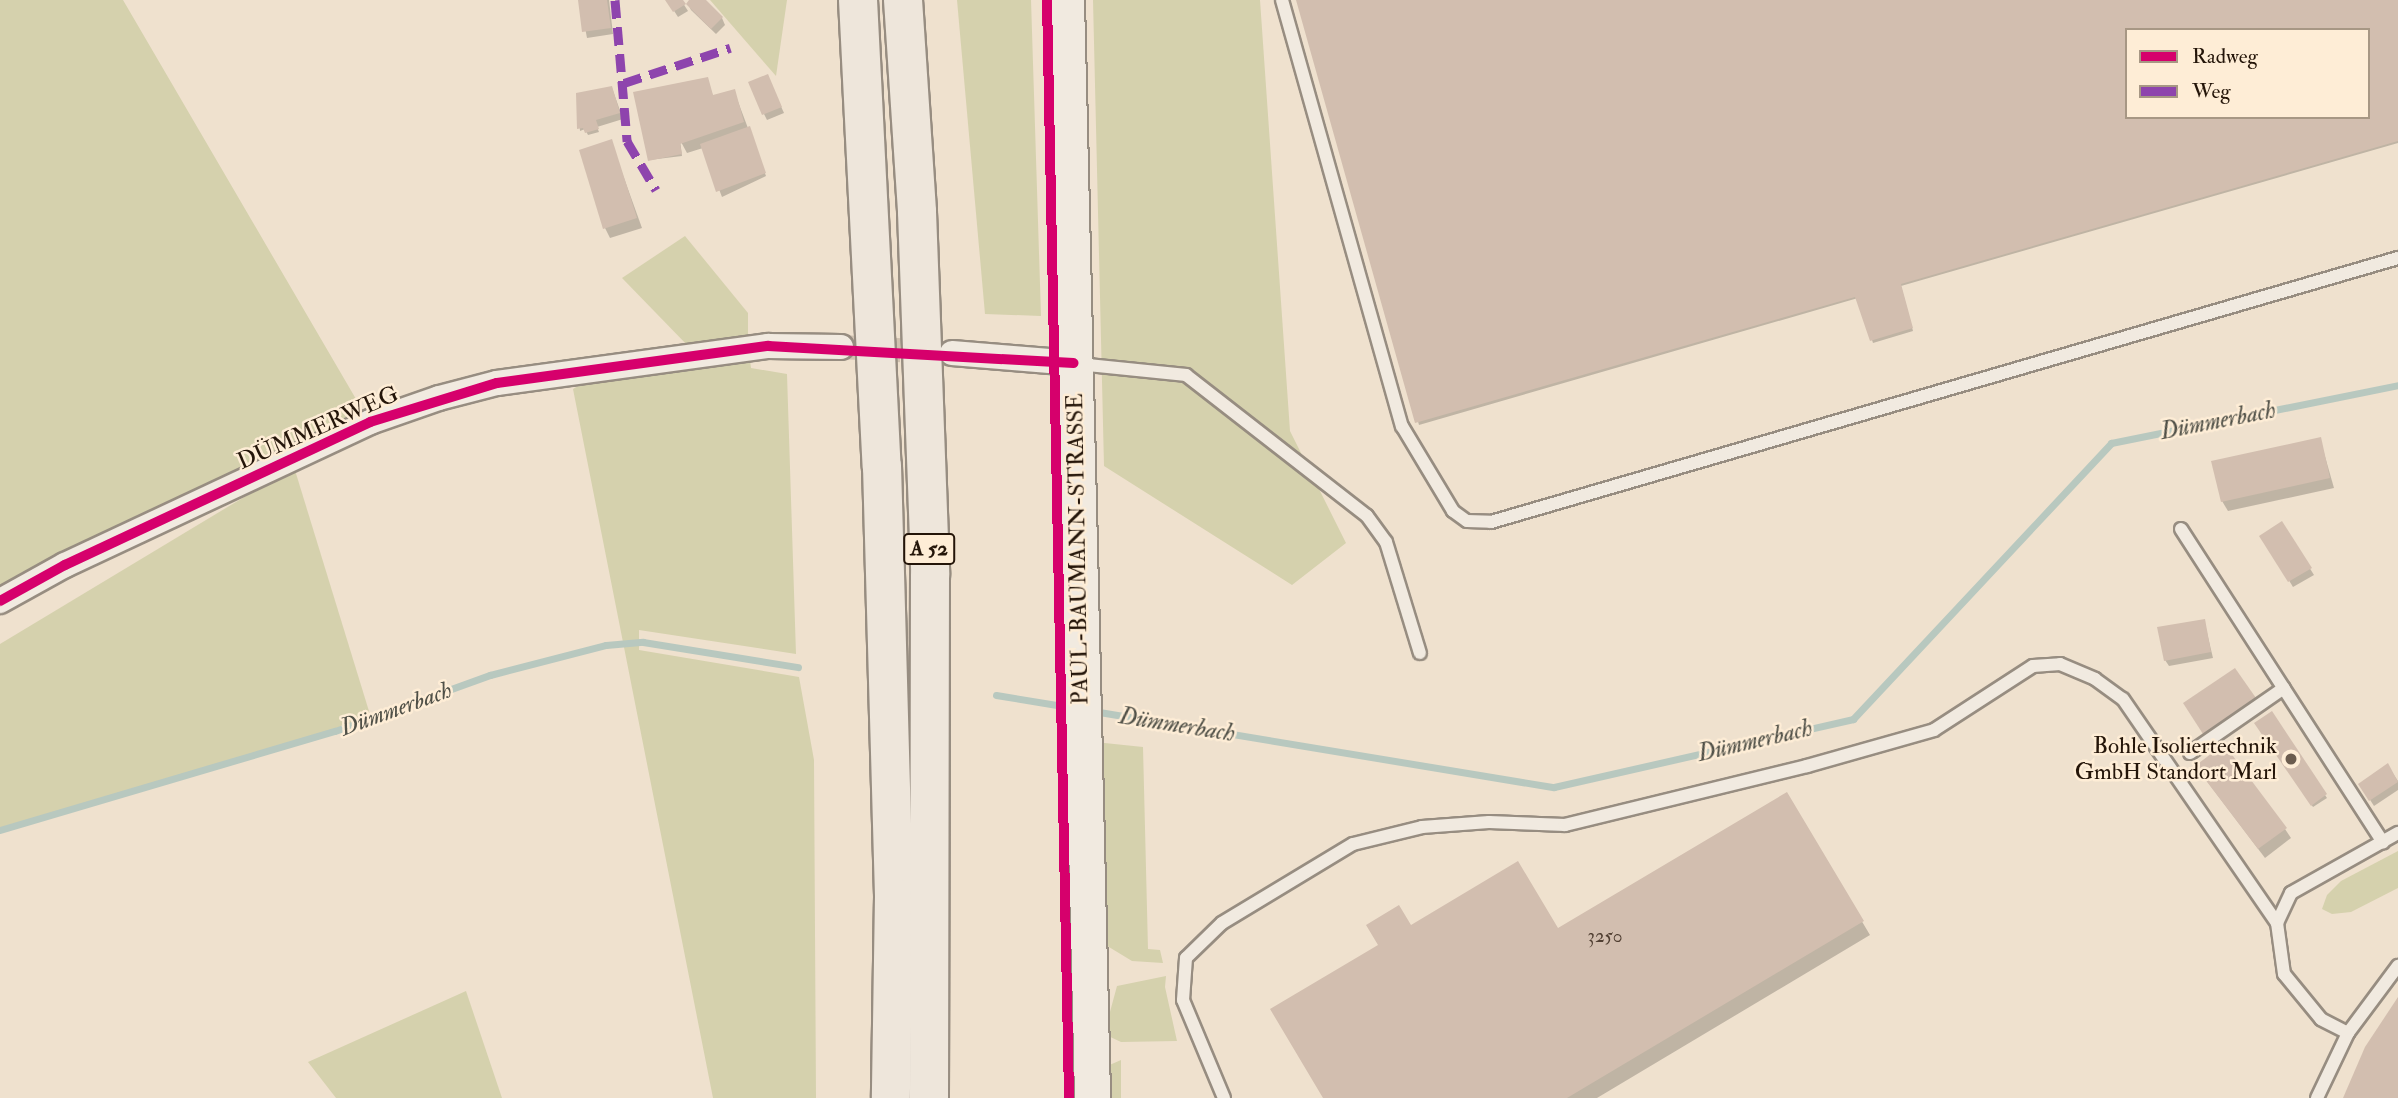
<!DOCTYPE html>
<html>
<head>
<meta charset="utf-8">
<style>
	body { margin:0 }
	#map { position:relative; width:2398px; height:1098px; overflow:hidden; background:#efe1ce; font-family:"IM FELL Double Pica",serif }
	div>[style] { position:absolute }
	.green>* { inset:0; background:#d5d1ad }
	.shadow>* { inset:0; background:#0003 }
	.stream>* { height:7px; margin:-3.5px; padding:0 3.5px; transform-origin:3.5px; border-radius:3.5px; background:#b8c8bf }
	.building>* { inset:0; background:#d2beaf }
	.minor-tunnel>* { height:24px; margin-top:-12px; transform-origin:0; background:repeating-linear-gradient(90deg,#d1c2b0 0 24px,transparent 0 36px) }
	.roads { filter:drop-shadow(2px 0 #978d81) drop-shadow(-2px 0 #978d81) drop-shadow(0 2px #978d81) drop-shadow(0 -2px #978d81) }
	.service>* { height:12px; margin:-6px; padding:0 6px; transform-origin:6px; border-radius:6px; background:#f1eae0 }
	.minor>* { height:24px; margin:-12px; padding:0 12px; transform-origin:12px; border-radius:12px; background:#f1eae0 }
	.secondary>* { height:35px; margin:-17.5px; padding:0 17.5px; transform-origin:17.5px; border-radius:17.5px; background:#f1eae0 }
	.motorway>* { height:38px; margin:-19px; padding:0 19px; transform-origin:19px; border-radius:19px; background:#eee6db }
	.quiet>* { height:9px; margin-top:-4.5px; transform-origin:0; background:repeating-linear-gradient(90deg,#8e44ad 0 18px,transparent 0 27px) }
	.cycleway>* { height:10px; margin:-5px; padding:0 5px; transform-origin:5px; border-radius:5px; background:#d6006c }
	.dots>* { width:19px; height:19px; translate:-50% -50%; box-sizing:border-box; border:4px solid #feedd6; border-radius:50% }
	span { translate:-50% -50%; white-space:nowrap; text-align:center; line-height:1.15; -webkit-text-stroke:5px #feedd6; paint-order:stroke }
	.number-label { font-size:19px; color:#503f32 }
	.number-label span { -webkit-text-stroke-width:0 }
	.shield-label span { padding:2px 5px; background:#feedd6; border:2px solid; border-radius:5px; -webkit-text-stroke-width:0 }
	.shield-label { font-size:21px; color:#241509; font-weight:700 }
	.street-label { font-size:23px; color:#241509 }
	.poi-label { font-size:23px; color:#241509 }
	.right { translate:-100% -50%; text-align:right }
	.water-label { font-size:24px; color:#505047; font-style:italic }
	.legend { position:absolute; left:2125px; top:28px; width:245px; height:91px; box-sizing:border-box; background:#feedd6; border:2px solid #a79784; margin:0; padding:9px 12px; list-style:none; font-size:21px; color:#241509 }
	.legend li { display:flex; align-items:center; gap:14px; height:35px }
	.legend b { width:35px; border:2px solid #a79784 }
</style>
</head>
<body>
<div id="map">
	<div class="green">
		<div style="clip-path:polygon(0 0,123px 0,363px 411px,284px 457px,139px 518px,0 585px)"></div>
		<div style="clip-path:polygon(710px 0,787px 0,776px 76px)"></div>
		<div style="clip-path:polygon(957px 0,1031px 0,1041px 316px,985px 314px)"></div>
		<div style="clip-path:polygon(1093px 0,1260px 0,1290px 431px,1346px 543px,1292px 585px,1104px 466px)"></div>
		<div style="clip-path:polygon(685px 236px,748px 313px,748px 338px,689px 347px,622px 278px)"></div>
		<div style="clip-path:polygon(750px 360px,751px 368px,787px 374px,796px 654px,639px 630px,639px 650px,799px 677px,814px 760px,816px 1098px,713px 1098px,573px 389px,585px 382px)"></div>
		<div style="clip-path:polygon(294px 467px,372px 721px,0 828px,0 644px)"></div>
		<div style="clip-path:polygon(1095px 742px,1143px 747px,1148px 949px,1160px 950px,1163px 963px,1132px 961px,1104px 944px)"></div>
		<div style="clip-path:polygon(2398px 851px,2398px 888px,2351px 912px,2332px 914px,2322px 909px,2327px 895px,2341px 881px)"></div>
		<div style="clip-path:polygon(1166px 976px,1165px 987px,1177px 1041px,1121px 1042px,1104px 1034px,1117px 986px)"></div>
		<div style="clip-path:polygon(466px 991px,502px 1098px,336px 1098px,308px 1062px)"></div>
		<div style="clip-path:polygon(1121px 1060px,1121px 1098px,1105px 1098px,1105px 1067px)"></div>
	</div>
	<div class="shadow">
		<div style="clip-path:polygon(580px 0,609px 0,613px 34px,587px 38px)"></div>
		<div style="clip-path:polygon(667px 0,681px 0,688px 11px,678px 17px)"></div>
		<div style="clip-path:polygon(692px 0,703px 0,722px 18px,725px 25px,716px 34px,691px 10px,688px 4px)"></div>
		<div style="clip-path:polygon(evenodd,1298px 0,2398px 0,2398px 143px,1901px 286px,1913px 331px,1873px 343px,1858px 298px,1419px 425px,1298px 0,2127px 30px,2368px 30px,2368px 117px,2127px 117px,2127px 30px)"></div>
		<div style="clip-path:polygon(707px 79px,713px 96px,734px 91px,766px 176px,722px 197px,703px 148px,687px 153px,680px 140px,682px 156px,649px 160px)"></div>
		<div style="clip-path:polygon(770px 82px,784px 113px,767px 120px,764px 114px)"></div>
		<div style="clip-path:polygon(612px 88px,623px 119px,597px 127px,599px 132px,588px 135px,585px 129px,580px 131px,577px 94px)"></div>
		<div style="clip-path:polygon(611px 142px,642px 228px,610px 238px,605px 228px)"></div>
		<div style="clip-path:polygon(2320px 439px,2334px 488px,2228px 511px,2222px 501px)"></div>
		<div style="clip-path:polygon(2282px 524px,2314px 575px,2293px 587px,2262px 536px)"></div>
		<div style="clip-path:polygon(2204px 620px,2213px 658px,2169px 666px,2165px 660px)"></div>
		<div style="clip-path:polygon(2254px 699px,2258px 705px,2208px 739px,2189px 710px)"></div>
		<div style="clip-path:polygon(2271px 713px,2327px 798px,2313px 807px,2257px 723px)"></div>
		<div style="clip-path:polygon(2388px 766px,2398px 781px,2398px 790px,2374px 806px,2360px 784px)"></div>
		<div style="clip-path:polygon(2203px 776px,2285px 829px,2291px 838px,2265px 858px)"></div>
		<div style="clip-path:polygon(1786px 794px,1870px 935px,1597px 1098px,1325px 1098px,1410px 927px,1557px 930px)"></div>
	</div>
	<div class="stream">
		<div style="left:996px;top:695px;width:80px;rotate:9.3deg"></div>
		<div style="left:1093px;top:711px;width:467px;rotate:9.4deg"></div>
		<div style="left:1554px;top:787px;width:307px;rotate:-12.8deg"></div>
		<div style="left:1853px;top:719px;width:378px;rotate:-46.9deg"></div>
		<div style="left:2111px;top:443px;width:293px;rotate:-11.4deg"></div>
		<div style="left:0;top:830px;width:349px;rotate:-16.5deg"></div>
		<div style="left:335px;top:731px;width:165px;rotate:-19.9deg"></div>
		<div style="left:490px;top:675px;width:120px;rotate:-14.5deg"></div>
		<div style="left:606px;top:645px;width:37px;rotate:-5deg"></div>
		<div style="left:643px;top:642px;width:157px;rotate:9.2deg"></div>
	</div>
	<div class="building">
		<div style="clip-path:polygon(578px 0,607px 0,611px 28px,582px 32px)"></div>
		<div style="clip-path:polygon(665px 0,683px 0,686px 4px,673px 12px)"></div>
		<div style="clip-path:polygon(689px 0,706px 0,723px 17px,711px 29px,686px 4px)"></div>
		<div style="clip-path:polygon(evenodd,1296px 0,2398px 0,2398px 141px,1901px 284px,1913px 328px,1870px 341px,1855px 297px,1415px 423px,1296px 0,2127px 30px,2368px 30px,2368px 117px,2127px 117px,2127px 30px)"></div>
		<div style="clip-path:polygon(768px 74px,782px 107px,762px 115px,748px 82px)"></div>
		<div style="clip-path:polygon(708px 77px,713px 95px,735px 89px,744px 122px,680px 144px,682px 154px,648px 161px,633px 92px)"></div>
		<div style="clip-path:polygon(612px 86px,620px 113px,596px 120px,599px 129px,585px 133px,583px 128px,577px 129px,576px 93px)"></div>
		<div style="clip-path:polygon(750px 126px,766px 173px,716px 192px,700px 144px)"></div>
		<div style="clip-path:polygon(612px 139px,637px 218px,603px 229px,579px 150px)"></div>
		<div style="clip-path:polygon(2321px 437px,2330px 478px,2221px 502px,2211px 461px)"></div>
		<div style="clip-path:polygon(2282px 521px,2312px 568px,2288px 582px,2259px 536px)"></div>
		<div style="clip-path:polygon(2205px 619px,2211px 652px,2164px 661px,2157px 627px)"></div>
		<div style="clip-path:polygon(2235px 668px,2256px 698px,2203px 734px,2183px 703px)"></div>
		<div style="clip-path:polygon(2272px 711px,2327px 794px,2311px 806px,2254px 723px)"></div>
		<div style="clip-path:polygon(2224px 744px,2287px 828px,2258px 849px,2195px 766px)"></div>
		<div style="clip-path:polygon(2388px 763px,2398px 782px,2369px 801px,2358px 784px)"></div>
		<div style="clip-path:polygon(1787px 792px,1864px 921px,1567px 1098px,1323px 1098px,1270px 1009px,1378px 945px,1366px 925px,1399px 905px,1411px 925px,1518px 861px,1558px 928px)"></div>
		<div style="clip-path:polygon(2398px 997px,2398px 1098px,2343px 1098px,2365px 1047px)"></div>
	</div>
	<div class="minor-tunnel">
		<div style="left:841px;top:347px;width:93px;rotate:3.1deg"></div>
	</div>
	<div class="roads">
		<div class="service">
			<div style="left:1282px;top:0;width:443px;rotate:74.3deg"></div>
			<div style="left:1402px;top:426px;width:99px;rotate:59deg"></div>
			<div style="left:1453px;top:511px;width:17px;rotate:36deg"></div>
			<div style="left:1467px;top:521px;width:24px;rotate:2deg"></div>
			<div style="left:1491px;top:522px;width:945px;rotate:-16.23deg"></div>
			<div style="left:1078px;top:364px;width:109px;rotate:5.8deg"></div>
			<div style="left:1186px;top:375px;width:229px;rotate:37.9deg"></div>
			<div style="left:1367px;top:516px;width:32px;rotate:54deg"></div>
			<div style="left:1386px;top:542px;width:116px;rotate:73deg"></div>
			<div style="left:2181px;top:529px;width:373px;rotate:57.2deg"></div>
			<div style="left:2190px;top:753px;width:114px;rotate:-34.7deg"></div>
			<div style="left:2348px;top:1033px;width:30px;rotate:-153deg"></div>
			<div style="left:2321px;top:1019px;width:58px;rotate:-129.4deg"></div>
			<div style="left:2284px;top:974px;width:51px;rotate:-97.8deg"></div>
			<div style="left:2277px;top:923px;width:33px;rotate:-65deg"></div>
			<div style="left:2291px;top:893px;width:123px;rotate:-29.3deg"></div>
			<div style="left:1224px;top:1098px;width:106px;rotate:-112.7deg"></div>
			<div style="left:1183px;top:1000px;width:42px;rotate:-85.9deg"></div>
			<div style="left:1186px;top:958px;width:50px;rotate:-44.2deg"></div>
			<div style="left:1222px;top:923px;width:153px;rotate:-31.1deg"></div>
			<div style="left:1353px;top:844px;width:71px;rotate:-13.8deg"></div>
			<div style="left:1422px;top:827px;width:67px;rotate:-4.3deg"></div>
			<div style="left:1489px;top:822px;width:76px;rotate:2.3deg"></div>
			<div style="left:1565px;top:825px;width:249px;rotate:-13.7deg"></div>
			<div style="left:1807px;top:766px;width:132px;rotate:-15.8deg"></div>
			<div style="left:1934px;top:730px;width:118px;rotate:-32.9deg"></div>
			<div style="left:2033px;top:666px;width:27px;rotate:-4deg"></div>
			<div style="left:2060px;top:664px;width:38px;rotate:23deg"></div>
			<div style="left:2095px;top:679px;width:34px;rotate:36deg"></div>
			<div style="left:2123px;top:699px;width:272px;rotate:55.5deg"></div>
			<div style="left:2317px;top:1098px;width:72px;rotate:-64.5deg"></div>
			<div style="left:2348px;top:1033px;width:84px;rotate:-53.3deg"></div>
		</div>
		<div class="minor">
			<div style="left:952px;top:353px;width:122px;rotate:4.7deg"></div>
			<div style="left:0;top:601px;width:74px;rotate:-29deg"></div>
			<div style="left:65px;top:565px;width:337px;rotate:-25.1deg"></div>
			<div style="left:370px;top:422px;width:73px;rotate:-19.2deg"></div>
			<div style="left:439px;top:398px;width:60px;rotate:-14.5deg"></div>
			<div style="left:497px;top:383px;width:274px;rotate:-7.8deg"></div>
			<div style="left:768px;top:346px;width:73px;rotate:0.8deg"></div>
		</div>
		<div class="secondary">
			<div style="left:1066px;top:0;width:1098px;rotate:88.64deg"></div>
		</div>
		<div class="motorway">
			<div style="left:858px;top:0;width:467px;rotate:87.1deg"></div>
			<div style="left:882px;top:466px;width:431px;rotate:88.4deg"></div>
			<div style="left:894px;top:897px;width:201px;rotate:90.9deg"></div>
			<div style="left:903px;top:0;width:212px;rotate:86.2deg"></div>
			<div style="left:917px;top:212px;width:363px;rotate:87.9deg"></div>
			<div style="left:930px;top:575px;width:523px;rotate:90.11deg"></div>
		</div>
	</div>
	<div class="quiet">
		<div style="left:615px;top:0;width:142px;rotate:85.1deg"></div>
		<div style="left:627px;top:141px;width:57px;rotate:59.4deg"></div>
		<div style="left:624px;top:83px;width:112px;rotate:-18.3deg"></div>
	</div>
	<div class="cycleway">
		<div style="left:1047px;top:0;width:1098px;rotate:88.85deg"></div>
		<div style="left:0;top:601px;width:74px;rotate:-29deg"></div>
		<div style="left:65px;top:565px;width:337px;rotate:-25.1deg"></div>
		<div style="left:370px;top:422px;width:133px;rotate:-17.1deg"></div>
		<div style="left:497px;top:383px;width:274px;rotate:-7.8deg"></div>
		<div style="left:768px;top:346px;width:306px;rotate:3.2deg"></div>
	</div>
	<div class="dots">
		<div style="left:2291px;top:759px;background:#6b5c4e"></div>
	</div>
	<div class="number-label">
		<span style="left:1605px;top:937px">3250</span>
	</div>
	<div class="shield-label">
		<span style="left:929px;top:549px">A 52</span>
	</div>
	<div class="street-label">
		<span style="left:318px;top:428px;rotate:-24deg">DÜMMERWEG</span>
		<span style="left:1078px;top:549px;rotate:-91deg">PAUL-BAUMANN-STRASSE</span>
	</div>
	<div class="poi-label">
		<span class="right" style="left:2277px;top:759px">Bohle Isoliertechnik<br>GmbH Standort Marl</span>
	</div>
	<div class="water-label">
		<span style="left:2218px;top:421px;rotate:-11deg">Dümmerbach</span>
		<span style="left:396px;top:709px;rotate:-20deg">Dümmerbach</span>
		<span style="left:1177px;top:725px;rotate:9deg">Dümmerbach</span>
		<span style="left:1755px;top:741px;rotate:-13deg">Dümmerbach</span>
	</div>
	<ul class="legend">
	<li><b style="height:9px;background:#d6006c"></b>Radweg</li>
	<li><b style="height:9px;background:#8e44ad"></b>Weg</li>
	</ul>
</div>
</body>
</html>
